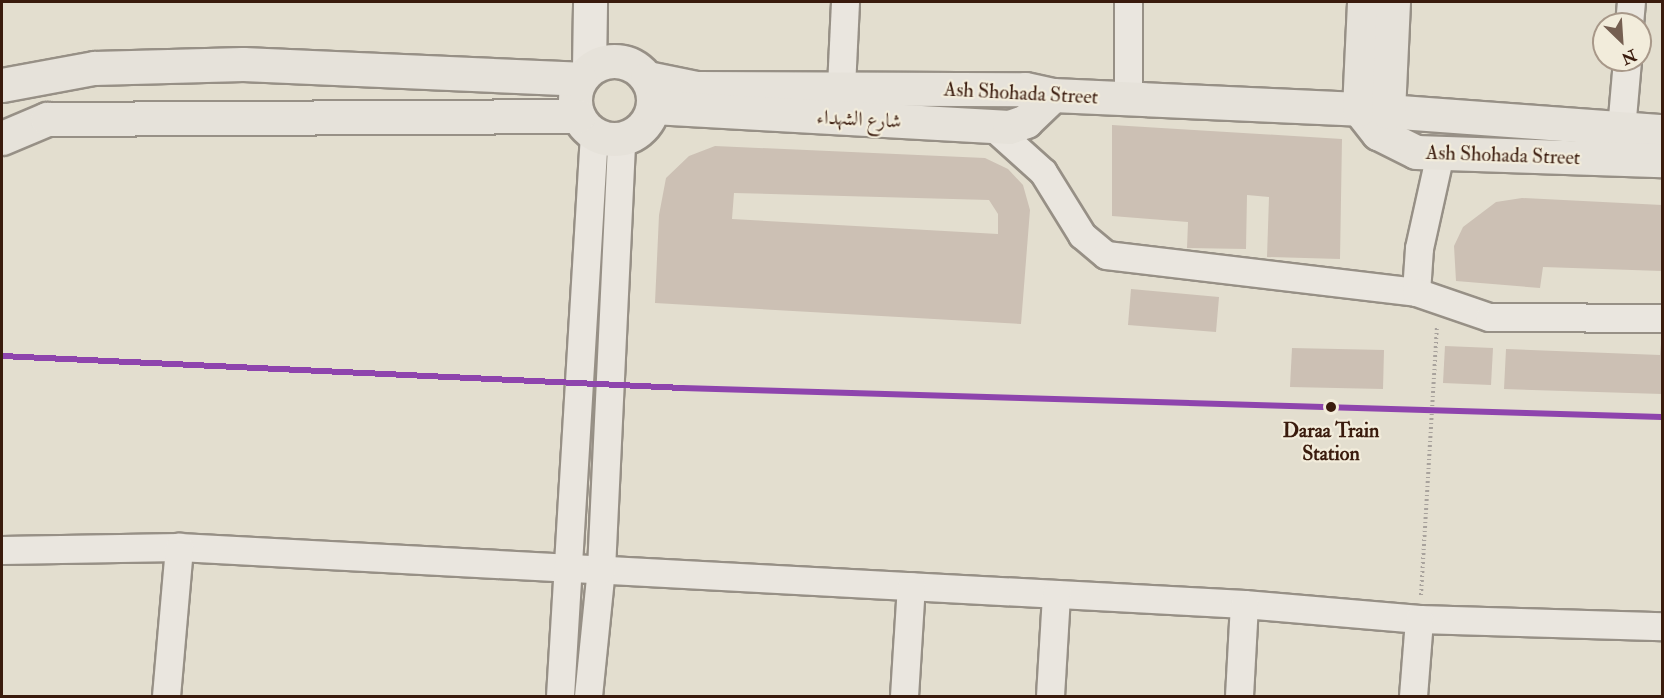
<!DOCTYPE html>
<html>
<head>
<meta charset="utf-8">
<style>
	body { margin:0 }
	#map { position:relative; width:1664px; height:698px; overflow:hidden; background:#e3decf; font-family:"IM FELL Double Pica",Amiri,serif }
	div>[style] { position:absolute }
	.building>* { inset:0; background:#ccc0b4 }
	.path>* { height:4px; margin-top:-2px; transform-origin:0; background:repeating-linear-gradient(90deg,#a8a29c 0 1.5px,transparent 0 4.5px) }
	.roads { filter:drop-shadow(2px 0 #979086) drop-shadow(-2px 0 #979086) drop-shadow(0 2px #979086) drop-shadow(0 -2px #979086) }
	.minor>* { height:27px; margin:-13.5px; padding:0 13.5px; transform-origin:13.5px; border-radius:13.5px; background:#eae6df }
	.tertiary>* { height:33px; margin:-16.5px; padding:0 16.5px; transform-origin:16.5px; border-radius:16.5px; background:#eae6df }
	.primary>* { height:33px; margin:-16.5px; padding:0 16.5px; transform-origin:16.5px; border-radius:16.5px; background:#e6e2da }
	.primary>.ring { margin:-16.5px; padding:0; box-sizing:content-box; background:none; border:33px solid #e6e2da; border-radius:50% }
	.rail-1>* { height:6px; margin:-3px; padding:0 3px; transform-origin:3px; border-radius:3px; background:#8e44ad }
	.dots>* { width:16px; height:16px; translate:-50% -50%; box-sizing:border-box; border:3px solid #f2ecdb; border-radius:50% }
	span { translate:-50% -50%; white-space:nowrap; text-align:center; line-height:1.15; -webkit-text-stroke:4.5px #f2ecdb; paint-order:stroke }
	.street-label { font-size:20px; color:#3a1b0d }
	.stop-label { font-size:20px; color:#3a1b0d; font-weight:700 }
	.frame { position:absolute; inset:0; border:3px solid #3a1b0d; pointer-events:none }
	.north { position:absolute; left:1592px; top:12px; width:60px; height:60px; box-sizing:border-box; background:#f2ecdb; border:2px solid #a89889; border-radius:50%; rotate:155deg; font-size:16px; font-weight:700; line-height:24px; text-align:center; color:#3a1b0d }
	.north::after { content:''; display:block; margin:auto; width:21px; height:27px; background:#755f51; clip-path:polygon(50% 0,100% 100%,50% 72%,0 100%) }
</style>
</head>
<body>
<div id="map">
	<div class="building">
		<div style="clip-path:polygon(1112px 125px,1342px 139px,1340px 259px,1267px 257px,1269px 197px,1247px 195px,1246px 249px,1187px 248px,1188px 222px,1112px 216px)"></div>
		<div style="clip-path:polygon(evenodd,715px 146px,985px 158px,1008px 169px,1023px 185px,1030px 210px,1021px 324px,655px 303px,659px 215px,666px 178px,689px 156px,715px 146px,734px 193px,989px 200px,998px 214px,998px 234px,732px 219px,734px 193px)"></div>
		<div style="clip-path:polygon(1522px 198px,1662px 205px,1662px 271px,1543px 267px,1540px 288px,1456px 281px,1454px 246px,1463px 227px,1496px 202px)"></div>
		<div style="clip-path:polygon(1131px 289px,1219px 297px,1216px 332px,1128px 325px)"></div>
		<div style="clip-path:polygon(1661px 344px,1662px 394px,1504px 389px,1506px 349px,1660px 355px)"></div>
		<div style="clip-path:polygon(1445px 346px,1493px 348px,1491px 385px,1443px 383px)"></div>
		<div style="clip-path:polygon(1292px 348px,1384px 350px,1383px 389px,1290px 387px)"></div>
	</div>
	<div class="path">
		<div style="left:1421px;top:595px;width:268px;rotate:-86.6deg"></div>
	</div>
	<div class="roads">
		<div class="minor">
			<div style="left:1128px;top:2px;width:96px;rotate:90deg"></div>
			<div style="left:1629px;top:24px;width:22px;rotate:-85deg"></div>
			<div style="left:841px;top:87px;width:85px;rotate:-87.3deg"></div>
			<div style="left:993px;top:127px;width:67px;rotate:42deg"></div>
			<div style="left:1043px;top:172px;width:74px;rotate:58.2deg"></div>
			<div style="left:1082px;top:235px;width:31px;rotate:40deg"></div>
			<div style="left:1106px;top:255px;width:312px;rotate:6.8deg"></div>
			<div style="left:1416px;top:292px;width:44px;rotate:-86.1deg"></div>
			<div style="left:1419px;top:248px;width:97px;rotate:-77.5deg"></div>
			<div style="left:1621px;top:129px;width:69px;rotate:-85deg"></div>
			<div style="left:1416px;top:292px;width:77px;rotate:18.9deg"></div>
			<div style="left:1489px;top:317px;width:173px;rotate:0.3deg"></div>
			<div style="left:2px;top:550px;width:177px;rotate:-1deg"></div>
			<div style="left:179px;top:547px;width:1067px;rotate:3.06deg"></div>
			<div style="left:1244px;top:604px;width:176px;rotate:4.9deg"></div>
			<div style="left:1419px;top:619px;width:243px;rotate:1.7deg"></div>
			<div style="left:166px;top:696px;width:150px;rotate:-85deg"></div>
			<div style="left:560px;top:696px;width:563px;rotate:-86.54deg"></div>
			<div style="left:588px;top:696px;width:128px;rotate:-84.2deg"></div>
			<div style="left:601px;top:569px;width:430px;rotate:-87.3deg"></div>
			<div style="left:904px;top:696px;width:110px;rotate:-86.4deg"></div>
			<div style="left:1050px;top:696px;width:102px;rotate:-86.6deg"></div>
			<div style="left:1239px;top:696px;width:92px;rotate:-86.9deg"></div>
			<div style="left:1413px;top:696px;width:77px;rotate:-85.5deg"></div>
		</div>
		<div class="tertiary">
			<div style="left:589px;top:69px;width:67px;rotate:-89.1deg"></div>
		</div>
		<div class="primary">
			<div class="ring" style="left:575px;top:61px;width:45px;height:45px"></div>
			<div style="left:647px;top:78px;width:50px;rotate:11.5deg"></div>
			<div style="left:696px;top:88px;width:329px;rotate:0.2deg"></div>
			<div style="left:1025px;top:89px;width:29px;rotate:12deg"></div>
			<div style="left:1053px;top:95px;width:306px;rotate:2.6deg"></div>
			<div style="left:1359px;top:109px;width:304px;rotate:4.2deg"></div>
			<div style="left:2px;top:85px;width:94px;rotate:-10.5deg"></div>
			<div style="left:94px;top:68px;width:149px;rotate:-1.5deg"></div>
			<div style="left:243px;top:64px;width:337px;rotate:2.5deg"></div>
			<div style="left:653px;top:107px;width:357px;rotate:3.2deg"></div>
			<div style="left:1009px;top:127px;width:18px;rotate:-19deg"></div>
			<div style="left:1026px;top:121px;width:37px;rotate:-44deg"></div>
			<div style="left:1359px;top:109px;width:31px;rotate:52deg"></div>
			<div style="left:1378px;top:133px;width:42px;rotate:26.6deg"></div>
			<div style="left:1416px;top:152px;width:246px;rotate:1.9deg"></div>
			<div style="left:1359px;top:109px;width:107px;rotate:-87.3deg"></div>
			<div style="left:1388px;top:112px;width:110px;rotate:-87.4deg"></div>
			<div style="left:2px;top:138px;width:49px;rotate:-22.9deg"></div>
			<div style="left:47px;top:119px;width:531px;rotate:-0.32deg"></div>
		</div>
	</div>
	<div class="rail-1">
		<div style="left:2px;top:356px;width:681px;rotate:2.69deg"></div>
		<div style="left:682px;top:388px;width:980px;rotate:1.69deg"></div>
	</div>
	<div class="dots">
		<div style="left:1331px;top:407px;background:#3a1b0d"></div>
	</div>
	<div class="street-label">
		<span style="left:1021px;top:93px;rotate:3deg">Ash Shohada Street</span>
		<span style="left:859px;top:119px;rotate:3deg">شارع الشهداء</span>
		<span style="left:1503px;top:155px;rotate:2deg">Ash Shohada Street</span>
	</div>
	<div class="stop-label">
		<span style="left:1331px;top:442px">Daraa Train<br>Station</span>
	</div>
	<div class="frame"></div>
	<div class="north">N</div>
</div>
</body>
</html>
